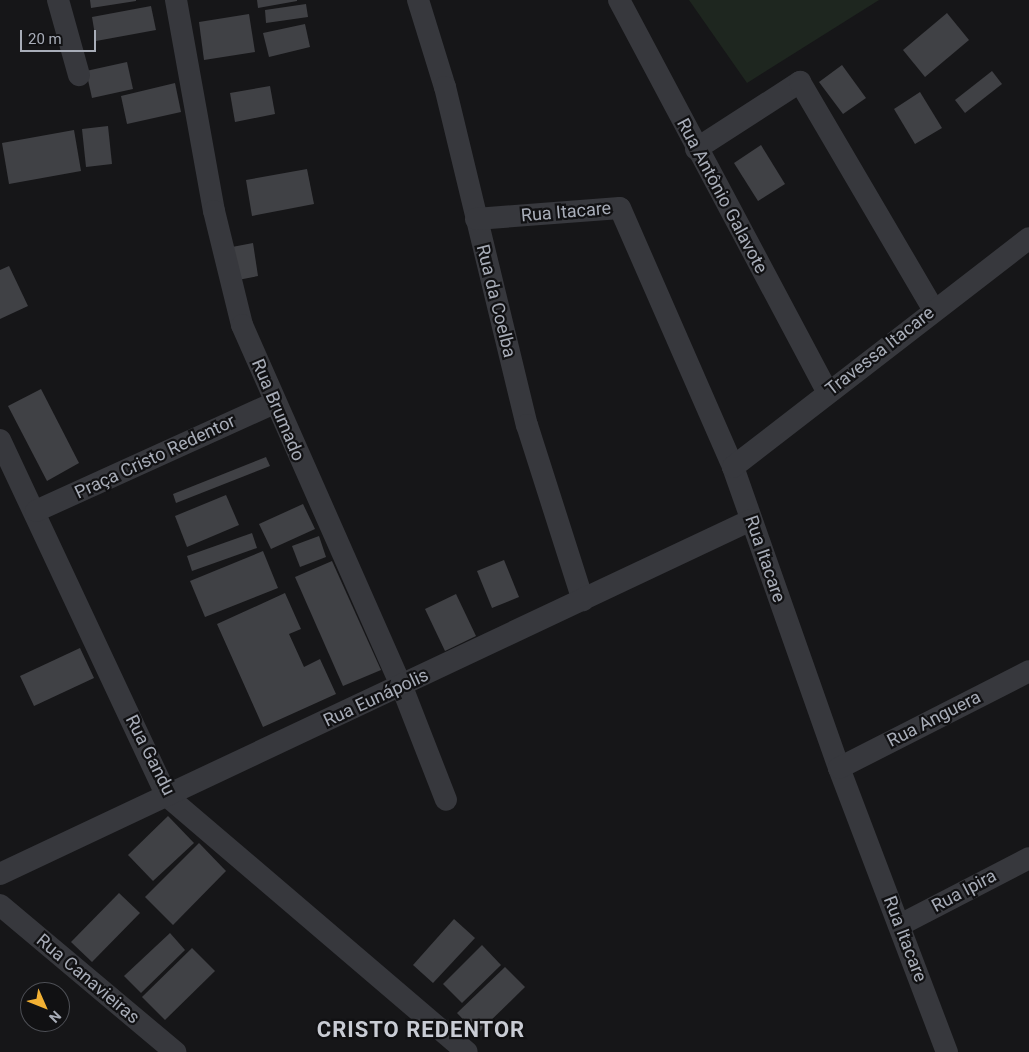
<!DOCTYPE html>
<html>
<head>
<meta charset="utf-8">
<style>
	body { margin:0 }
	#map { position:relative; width:1029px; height:1052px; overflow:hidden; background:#161618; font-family:Roboto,sans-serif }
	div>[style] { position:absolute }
	.green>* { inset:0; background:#1e261f }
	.building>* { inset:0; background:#404145 }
	.minor>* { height:22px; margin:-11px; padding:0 11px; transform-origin:11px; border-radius:11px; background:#37383d }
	span { translate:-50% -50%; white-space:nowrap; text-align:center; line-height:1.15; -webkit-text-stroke:4.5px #111113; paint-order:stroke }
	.street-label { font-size:18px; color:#a8adb8 }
	.district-label { font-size:22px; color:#c9ccd4; font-weight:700; letter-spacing:1px }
	.north { position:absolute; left:20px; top:982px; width:50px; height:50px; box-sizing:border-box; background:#111113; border:1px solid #4d4f55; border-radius:50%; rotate:134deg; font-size:14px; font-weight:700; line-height:20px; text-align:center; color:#a8adb8 }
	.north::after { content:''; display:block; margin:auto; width:18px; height:22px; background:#f2b134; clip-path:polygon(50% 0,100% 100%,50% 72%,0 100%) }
	.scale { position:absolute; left:20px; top:30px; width:76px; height:22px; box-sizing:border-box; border:2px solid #a8adb8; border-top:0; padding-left:6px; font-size:15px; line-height:18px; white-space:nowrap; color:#a8adb8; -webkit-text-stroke:4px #111113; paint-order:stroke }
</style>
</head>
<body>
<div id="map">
	<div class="green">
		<div style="clip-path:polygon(689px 0,879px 0,747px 83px)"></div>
	</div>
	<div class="building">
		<div style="clip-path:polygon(90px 0,136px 0,136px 1px,91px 8px)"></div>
		<div style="clip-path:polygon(257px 0,297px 0,297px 1px,258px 8px)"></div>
		<div style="clip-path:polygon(306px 4px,308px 17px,266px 23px,265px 10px)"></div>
		<div style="clip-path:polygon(151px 6px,156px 30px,96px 41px,92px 17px)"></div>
		<div style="clip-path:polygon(947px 13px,969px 40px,925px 77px,903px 50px)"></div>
		<div style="clip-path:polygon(249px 14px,255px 52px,204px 60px,199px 22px)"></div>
		<div style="clip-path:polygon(305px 24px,310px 47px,269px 57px,263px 33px)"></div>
		<div style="clip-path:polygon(127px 62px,133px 89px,92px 98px,86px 71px)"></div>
		<div style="clip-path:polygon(842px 65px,866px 98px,843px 114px,819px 82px)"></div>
		<div style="clip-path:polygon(992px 71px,1002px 84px,965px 113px,955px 100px)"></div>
		<div style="clip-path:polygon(175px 83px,181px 112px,127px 124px,121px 96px)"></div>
		<div style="clip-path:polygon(270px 86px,275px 114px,235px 122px,230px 93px)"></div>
		<div style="clip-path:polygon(920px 92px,942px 128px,915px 144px,894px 109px)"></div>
		<div style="clip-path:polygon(108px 126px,112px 164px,86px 167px,82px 129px)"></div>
		<div style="clip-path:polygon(74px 130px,81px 171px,9px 184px,2px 143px)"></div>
		<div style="clip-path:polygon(761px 145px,785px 184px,758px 201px,734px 163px)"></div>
		<div style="clip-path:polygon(307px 169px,314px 204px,252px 216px,246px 180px)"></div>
		<div style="clip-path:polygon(253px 243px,258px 276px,238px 280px,232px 247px)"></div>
		<div style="clip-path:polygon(9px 266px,28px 306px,0 319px,0 270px)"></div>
		<div style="clip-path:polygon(41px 389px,79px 463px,47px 481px,8px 406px)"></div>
		<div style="clip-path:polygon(266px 457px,270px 466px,176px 503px,173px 494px)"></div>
		<div style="clip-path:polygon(226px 495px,239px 525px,187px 547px,175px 516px)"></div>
		<div style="clip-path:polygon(303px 504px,315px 529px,271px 549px,259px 524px)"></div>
		<div style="clip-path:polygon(252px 533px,257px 548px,192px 571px,187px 556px)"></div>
		<div style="clip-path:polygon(319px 536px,326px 557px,300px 567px,292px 546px)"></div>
		<div style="clip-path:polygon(263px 551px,278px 588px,205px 617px,190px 581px)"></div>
		<div style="clip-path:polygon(504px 560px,519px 597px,492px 608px,477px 571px)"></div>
		<div style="clip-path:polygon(332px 561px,381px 670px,343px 686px,295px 577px)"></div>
		<div style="clip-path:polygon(285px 593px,301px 629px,289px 634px,304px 667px,320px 659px,336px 694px,263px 727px,217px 624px)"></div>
		<div style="clip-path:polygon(456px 594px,476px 636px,445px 651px,425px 609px)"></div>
		<div style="clip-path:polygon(80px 648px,94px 678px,34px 706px,20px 676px)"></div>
		<div style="clip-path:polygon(168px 816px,194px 843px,153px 881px,128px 855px)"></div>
		<div style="clip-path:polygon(199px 843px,226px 871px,173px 925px,145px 897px)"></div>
		<div style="clip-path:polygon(119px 893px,140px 913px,92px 962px,71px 942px)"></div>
		<div style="clip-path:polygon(454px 919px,475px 938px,433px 983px,413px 965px)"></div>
		<div style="clip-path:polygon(170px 933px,185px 950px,141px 993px,124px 976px)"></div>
		<div style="clip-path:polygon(482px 945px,501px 965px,462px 1003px,443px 984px)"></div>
		<div style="clip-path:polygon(192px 948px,215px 971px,165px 1020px,142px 997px)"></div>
		<div style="clip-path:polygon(505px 967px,525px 987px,477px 1034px,457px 1013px)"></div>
	</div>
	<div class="minor">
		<div style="left:58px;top:0;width:78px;rotate:74.4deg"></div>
		<div style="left:176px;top:0;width:214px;rotate:79.8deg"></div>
		<div style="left:214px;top:211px;width:117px;rotate:76.2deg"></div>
		<div style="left:242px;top:325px;width:396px;rotate:66.2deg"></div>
		<div style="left:402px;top:687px;width:121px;rotate:68.7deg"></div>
		<div style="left:418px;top:0;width:91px;rotate:72.8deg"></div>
		<div style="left:445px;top:87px;width:348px;rotate:76.4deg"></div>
		<div style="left:527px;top:425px;width:184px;rotate:72.3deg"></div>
		<div style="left:619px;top:0;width:443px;rotate:62deg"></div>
		<div style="left:696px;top:149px;width:124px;rotate:-32.8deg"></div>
		<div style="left:800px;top:82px;width:264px;rotate:59.6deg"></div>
		<div style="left:476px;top:219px;width:144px;rotate:-4.4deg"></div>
		<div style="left:620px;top:208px;width:283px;rotate:66.4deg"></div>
		<div style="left:733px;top:467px;width:319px;rotate:70.6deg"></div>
		<div style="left:839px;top:768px;width:304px;rotate:69.2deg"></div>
		<div style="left:0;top:440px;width:393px;rotate:64.9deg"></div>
		<div style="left:167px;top:796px;width:394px;rotate:40.5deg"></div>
		<div style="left:733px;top:467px;width:374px;rotate:-37.7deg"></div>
		<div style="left:36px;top:511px;width:261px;rotate:-24.4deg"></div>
		<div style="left:839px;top:768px;width:213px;rotate:-27deg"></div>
		<div style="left:0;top:874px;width:830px;rotate:-25.24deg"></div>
		<div style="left:0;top:905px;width:229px;rotate:40deg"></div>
		<div style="left:900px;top:925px;width:145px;rotate:-27.4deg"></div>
	</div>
	<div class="street-label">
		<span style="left:722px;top:196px;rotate:62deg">Rua Antônio Galavote</span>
		<span style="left:566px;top:212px;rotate:-5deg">Rua Itacare</span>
		<span style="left:496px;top:301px;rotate:76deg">Rua da Coelba</span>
		<span style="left:880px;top:351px;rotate:-38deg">Travessa Itacare</span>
		<span style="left:278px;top:410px;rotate:67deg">Rua Brumado</span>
		<span style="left:155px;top:457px;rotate:-25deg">Praça Cristo Redentor</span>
		<span style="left:765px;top:559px;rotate:71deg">Rua Itacare</span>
		<span style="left:376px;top:698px;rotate:-25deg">Rua Eunápolis</span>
		<span style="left:934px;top:719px;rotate:-27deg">Rua Anguera</span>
		<span style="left:150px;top:755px;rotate:63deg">Rua Gandu</span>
		<span style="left:964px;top:891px;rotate:-28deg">Rua Ipira</span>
		<span style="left:905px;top:939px;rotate:69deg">Rua Itacare</span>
		<span style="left:88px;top:979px;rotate:40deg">Rua Canavieiras</span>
	</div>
	<div class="district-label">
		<span style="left:421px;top:1030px">CRISTO REDENTOR</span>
	</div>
	<div class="north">N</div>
	<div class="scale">20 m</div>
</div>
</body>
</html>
